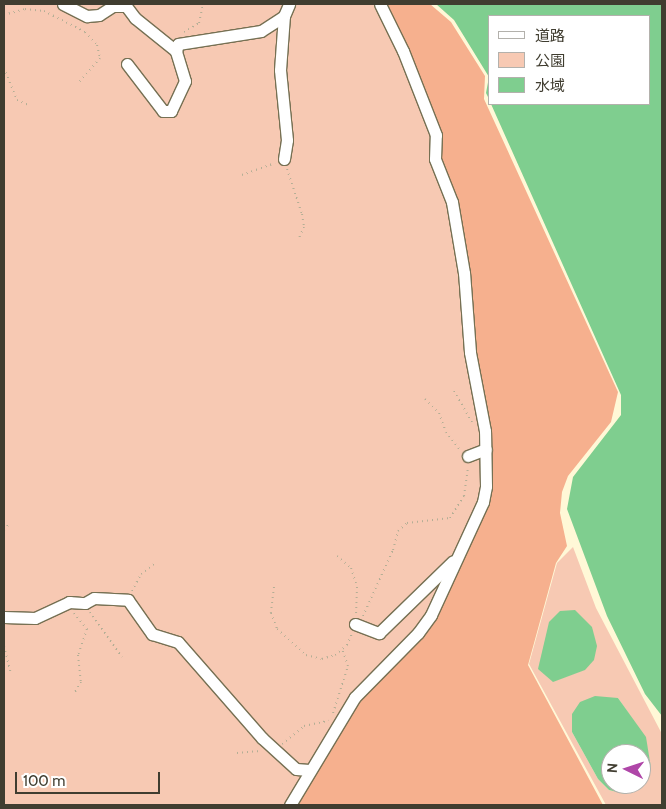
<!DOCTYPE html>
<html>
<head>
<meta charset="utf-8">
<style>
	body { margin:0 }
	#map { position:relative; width:666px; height:809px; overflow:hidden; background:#fff8d7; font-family:Cabin,"Noto Sans JP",sans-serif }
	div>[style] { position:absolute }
	.green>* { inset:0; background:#f7c9b3 }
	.forest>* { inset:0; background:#f6b08e }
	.water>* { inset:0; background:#7fce8f }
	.path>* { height:2px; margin-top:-1px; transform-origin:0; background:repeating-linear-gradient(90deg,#b4ae95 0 1px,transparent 0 5px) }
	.roads { filter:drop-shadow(1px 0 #767053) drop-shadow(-1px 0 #767053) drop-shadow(0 1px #767053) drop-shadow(0 -1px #767053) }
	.minor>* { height:11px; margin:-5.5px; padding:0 5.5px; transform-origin:5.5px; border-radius:5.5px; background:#fff }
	span { translate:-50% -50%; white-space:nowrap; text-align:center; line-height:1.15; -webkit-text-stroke:5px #fff; paint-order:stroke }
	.frame { position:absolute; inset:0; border:5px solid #403d30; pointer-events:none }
	.legend { position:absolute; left:488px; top:15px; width:162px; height:90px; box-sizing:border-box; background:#fff; border:1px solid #b3b1ac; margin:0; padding:6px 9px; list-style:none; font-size:15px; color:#403d30 }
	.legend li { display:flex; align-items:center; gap:10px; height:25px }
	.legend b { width:25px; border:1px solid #b3b1ac }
	.north { position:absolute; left:601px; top:744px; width:50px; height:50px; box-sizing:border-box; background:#fff; border:1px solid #b3b1ac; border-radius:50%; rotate:274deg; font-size:14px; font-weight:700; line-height:20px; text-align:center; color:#403d30 }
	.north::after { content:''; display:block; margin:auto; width:18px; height:22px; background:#af46a8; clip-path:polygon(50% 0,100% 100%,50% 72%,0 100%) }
	.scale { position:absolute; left:15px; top:772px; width:145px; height:22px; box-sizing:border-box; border:2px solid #403d30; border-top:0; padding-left:6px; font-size:15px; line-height:18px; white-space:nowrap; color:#403d30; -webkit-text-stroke:4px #fff; paint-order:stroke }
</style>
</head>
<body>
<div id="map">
	<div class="green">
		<div style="clip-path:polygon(4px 4px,377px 4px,434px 140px,449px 201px,484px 439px,481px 499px,431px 608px,288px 805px,4px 805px)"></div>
		<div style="clip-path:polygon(evenodd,573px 547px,596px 608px,662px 734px,662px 805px,606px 805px,529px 664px,557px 563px,573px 547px,618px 698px,645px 737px,651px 768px,643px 783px,626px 794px,609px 790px,598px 779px,572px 732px,618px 698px)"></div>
	</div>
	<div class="forest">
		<div style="clip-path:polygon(383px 4px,430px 4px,451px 22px,485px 76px,484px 99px,618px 392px,611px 422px,568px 476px,562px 492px,560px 513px,567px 546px,556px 563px,528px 665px,603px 805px,292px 805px,356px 699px,416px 638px,487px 494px,469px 289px,438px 159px,440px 147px)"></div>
	</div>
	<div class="water">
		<div style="clip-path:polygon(436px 4px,662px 4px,662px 716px,645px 694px,607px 616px,567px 509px,573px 477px,621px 415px,621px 395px,491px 104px,650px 104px,650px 16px,490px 16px,490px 101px,486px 93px,489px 77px,454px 20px)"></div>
		<div style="clip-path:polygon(575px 610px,592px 627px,597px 646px,594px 660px,585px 670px,553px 682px,538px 669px,549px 622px,560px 611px)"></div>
		<div style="clip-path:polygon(595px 696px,618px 698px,646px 737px,651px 768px,641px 784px,641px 754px,611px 754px,611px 784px,640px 784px,625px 794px,609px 790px,598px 779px,572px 732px,572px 714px,580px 702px)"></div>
	</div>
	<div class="path">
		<div style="left:4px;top:15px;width:22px;rotate:-16deg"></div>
		<div style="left:25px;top:9px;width:19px;rotate:6deg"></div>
		<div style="left:44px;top:11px;width:46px;rotate:27.1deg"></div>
		<div style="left:85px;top:32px;width:18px;rotate:47deg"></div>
		<div style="left:97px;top:45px;width:13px;rotate:77deg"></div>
		<div style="left:100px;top:58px;width:33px;rotate:131deg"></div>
		<div style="left:184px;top:32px;width:17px;rotate:-31deg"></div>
		<div style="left:199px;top:23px;width:19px;rotate:-78deg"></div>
		<div style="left:4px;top:68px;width:35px;rotate:68deg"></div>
		<div style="left:17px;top:100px;width:13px;rotate:23deg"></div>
		<div style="left:287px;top:169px;width:47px;rotate:71.6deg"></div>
		<div style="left:302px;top:214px;width:13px;rotate:81deg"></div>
		<div style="left:304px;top:227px;width:12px;rotate:114deg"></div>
		<div style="left:242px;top:175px;width:35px;rotate:-20deg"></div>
		<div style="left:454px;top:391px;width:36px;rotate:60deg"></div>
		<div style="left:425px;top:399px;width:20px;rotate:45deg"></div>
		<div style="left:439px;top:413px;width:20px;rotate:70deg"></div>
		<div style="left:446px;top:432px;width:23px;rotate:52deg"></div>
		<div style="left:4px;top:530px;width:9px;rotate:-49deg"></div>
		<div style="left:337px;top:556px;width:18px;rotate:41deg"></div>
		<div style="left:351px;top:568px;width:20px;rotate:72deg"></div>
		<div style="left:357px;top:587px;width:27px;rotate:92deg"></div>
		<div style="left:274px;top:587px;width:26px;rotate:97deg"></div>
		<div style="left:271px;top:613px;width:17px;rotate:69deg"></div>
		<div style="left:277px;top:629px;width:39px;rotate:42deg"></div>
		<div style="left:306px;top:655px;width:16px;rotate:14deg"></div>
		<div style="left:322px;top:659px;width:14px;rotate:-17deg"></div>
		<div style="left:335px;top:655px;width:16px;rotate:-40deg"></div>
		<div style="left:347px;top:645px;width:13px;rotate:-67deg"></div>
		<div style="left:132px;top:591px;width:19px;rotate:-62deg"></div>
		<div style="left:141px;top:574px;width:18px;rotate:-38deg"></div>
		<div style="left:90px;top:612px;width:55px;rotate:54.6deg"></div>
		<div style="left:74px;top:613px;width:21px;rotate:51deg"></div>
		<div style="left:87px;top:629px;width:28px;rotate:109deg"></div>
		<div style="left:78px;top:655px;width:27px;rotate:84deg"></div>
		<div style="left:81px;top:682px;width:12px;rotate:121deg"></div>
		<div style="left:363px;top:616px;width:72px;rotate:-65.6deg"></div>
		<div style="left:393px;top:550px;width:20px;rotate:-75deg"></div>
		<div style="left:398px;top:531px;width:12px;rotate:-42deg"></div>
		<div style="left:407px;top:523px;width:43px;rotate:-6.6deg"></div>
		<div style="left:450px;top:518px;width:26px;rotate:-58deg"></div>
		<div style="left:464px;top:496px;width:30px;rotate:-82deg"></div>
		<div style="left:4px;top:646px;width:29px;rotate:76deg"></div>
		<div style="left:333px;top:713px;width:49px;rotate:-72.3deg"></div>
		<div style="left:348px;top:666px;width:18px;rotate:-109deg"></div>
		<div style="left:282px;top:744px;width:28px;rotate:-39deg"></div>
		<div style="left:304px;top:726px;width:25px;rotate:-12deg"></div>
		<div style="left:237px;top:753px;width:24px;rotate:-5deg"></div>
	</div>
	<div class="roads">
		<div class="minor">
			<div style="left:63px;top:4px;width:27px;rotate:27deg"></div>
			<div style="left:87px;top:16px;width:12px;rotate:-5deg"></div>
			<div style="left:99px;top:15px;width:17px;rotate:-33deg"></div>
			<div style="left:113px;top:6px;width:13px"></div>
			<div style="left:126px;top:6px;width:15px;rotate:53deg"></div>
			<div style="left:135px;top:18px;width:53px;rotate:38.8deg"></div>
			<div style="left:127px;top:64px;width:59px;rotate:52.5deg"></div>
			<div style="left:163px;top:111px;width:8px"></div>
			<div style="left:171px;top:111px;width:33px;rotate:-65deg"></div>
			<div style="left:185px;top:81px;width:31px;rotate:-107deg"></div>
			<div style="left:176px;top:51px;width:7px;rotate:-74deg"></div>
			<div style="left:178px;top:44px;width:84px;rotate:-8.9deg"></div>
			<div style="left:261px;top:31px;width:27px;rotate:-33deg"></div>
			<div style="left:284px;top:16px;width:13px;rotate:-67deg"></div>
			<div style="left:284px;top:159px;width:19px;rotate:-81deg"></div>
			<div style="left:287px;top:140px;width:70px;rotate:-95.7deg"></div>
			<div style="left:280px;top:70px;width:54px;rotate:-85.8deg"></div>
			<div style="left:468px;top:456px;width:19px;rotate:-21deg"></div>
			<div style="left:4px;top:617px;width:31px;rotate:2deg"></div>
			<div style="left:35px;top:618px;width:38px;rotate:-25deg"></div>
			<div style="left:69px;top:602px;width:16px;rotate:4deg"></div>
			<div style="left:85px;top:603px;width:10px;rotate:-29deg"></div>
			<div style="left:94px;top:598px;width:34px;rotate:3deg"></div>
			<div style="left:128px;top:600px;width:42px;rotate:54.8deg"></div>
			<div style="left:152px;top:634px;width:27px;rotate:17deg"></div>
			<div style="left:178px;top:642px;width:128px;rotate:48.8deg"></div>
			<div style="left:262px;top:738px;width:46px;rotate:42.4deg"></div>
			<div style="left:296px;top:769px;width:13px;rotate:4deg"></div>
			<div style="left:355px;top:624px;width:26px;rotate:21deg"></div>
			<div style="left:379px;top:633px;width:103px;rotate:-44.2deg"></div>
			<div style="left:290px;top:805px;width:126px;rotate:-59deg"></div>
			<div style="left:355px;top:697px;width:90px;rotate:-45.5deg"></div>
			<div style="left:418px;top:633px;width:22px;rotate:-54deg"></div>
			<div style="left:431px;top:615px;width:124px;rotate:-65.3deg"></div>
			<div style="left:483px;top:502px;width:16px;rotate:-79deg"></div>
			<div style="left:486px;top:486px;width:55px;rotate:-91deg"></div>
			<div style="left:485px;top:431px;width:80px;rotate:-100.8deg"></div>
			<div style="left:470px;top:352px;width:79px;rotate:-94.3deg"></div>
			<div style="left:464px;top:273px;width:72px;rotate:-99.6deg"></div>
			<div style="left:452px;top:202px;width:46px;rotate:-111.6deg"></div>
			<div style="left:435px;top:159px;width:24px;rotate:-88deg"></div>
			<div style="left:436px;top:135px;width:90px;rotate:-111.4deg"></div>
			<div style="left:403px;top:51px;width:52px;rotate:-116.1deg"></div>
		</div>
	</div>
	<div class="frame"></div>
	<ul class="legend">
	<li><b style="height:6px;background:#fff"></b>道路</li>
	<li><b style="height:14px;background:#f7c9b3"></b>公園</li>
	<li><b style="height:14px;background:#7fce8f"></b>水域</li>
	</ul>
	<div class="north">N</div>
	<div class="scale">100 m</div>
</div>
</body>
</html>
